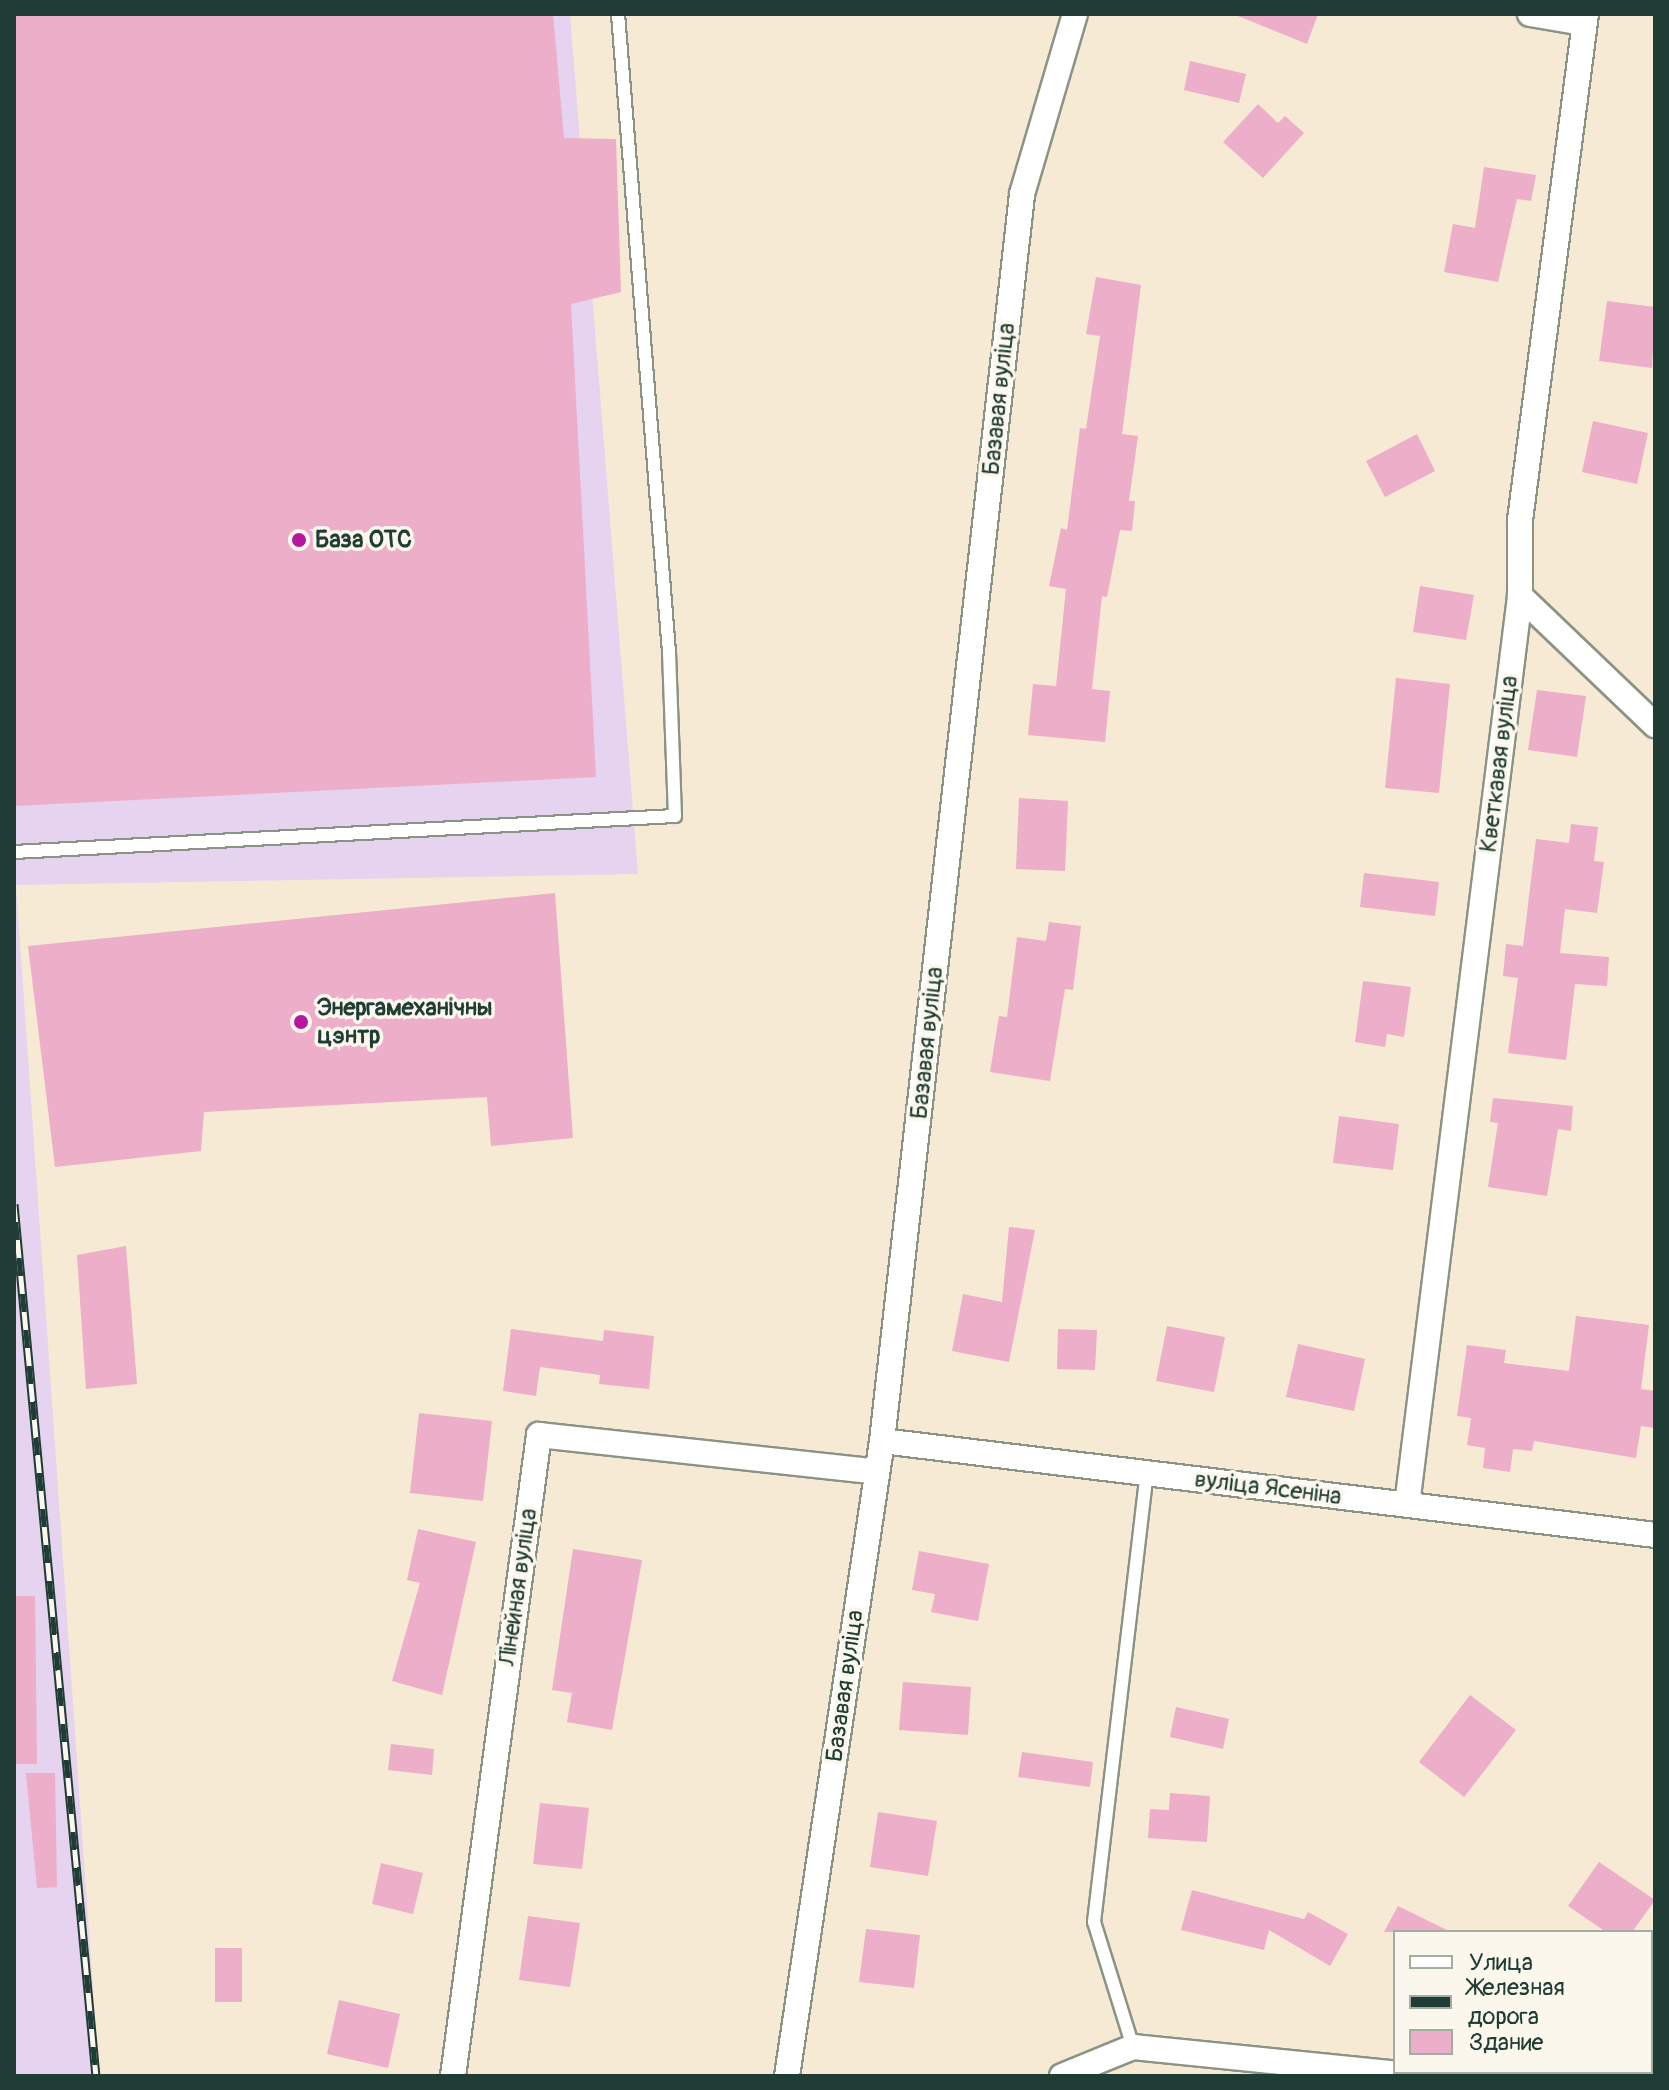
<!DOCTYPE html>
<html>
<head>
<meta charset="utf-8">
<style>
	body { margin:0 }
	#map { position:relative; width:1669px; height:2090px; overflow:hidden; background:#f6ead5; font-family:Pangolin,sans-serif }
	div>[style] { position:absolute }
	.built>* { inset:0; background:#e5d3f0 }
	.building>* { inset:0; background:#ecaec8 }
	.roads { filter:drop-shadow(2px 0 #8a9484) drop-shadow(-2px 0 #8a9484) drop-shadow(0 2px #8a9484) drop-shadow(0 -2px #8a9484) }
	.lane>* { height:12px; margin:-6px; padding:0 6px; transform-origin:6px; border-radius:6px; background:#fff }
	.street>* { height:24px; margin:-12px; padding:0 12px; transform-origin:12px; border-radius:12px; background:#fff }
	.rail>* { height:9px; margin-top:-4.5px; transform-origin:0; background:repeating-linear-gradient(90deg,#fbf7ec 0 18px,#1f3d34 0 36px); box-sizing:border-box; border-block:2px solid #1f3d34 }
	.dots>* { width:22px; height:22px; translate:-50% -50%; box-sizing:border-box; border:4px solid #fbf7ec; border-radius:50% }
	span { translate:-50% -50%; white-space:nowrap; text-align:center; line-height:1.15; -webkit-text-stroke:7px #fbf7ec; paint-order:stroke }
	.street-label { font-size:24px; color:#1f3d34 }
	.poi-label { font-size:24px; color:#1f3d34; font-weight:700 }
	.left { translate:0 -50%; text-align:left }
	.frame { position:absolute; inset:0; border:16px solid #1f3d34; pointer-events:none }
	.legend { position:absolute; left:1393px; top:1930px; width:260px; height:144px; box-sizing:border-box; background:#fbf7ec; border:2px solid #a3ada2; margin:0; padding:10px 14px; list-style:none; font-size:24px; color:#1f3d34 }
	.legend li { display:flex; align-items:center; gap:16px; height:40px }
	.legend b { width:40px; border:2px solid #a3ada2 }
</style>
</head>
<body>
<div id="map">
	<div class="built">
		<div style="clip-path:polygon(14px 14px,570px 14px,638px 874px,16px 885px,99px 2076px,14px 2076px)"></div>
	</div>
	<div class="building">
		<div style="clip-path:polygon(14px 14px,553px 14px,564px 138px,616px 139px,621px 292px,571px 304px,596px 777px,14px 806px)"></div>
		<div style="clip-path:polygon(1233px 14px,1318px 14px,1307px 44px)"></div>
		<div style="clip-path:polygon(1190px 61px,1246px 74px,1239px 103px,1184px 90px)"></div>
		<div style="clip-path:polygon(1258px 104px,1278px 123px,1285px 116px,1304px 133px,1263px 178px,1223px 142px)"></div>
		<div style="clip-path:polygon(1484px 167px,1536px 175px,1531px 201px,1517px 199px,1498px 282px,1444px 272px,1453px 224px,1475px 228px)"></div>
		<div style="clip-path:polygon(1096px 277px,1141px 285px,1122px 434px,1138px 436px,1129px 501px,1135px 501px,1132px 531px,1120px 530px,1107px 597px,1102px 596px,1092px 689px,1110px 691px,1105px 742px,1028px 735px,1033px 684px,1056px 686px,1066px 589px,1049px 586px,1061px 528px,1067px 530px,1080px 428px,1086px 429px,1100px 336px,1086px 334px)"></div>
		<div style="clip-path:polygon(1607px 301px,1655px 307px,1652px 368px,1599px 361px)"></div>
		<div style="clip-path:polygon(1593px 421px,1648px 433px,1637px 484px,1582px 472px)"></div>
		<div style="clip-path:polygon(1417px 434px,1435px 471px,1385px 497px,1366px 461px)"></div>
		<div style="clip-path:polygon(1420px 586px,1474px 595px,1466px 640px,1413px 632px)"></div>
		<div style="clip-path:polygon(1396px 678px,1450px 684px,1439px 793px,1385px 788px)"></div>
		<div style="clip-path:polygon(1537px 690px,1586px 696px,1577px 757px,1528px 750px)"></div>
		<div style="clip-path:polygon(1019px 798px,1068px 801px,1065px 871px,1016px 869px)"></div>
		<div style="clip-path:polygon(1571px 824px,1598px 827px,1594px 861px,1604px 862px,1597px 913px,1565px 909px,1560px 953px,1609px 957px,1607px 986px,1575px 984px,1566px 1060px,1508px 1053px,1518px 978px,1503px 976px,1506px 944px,1523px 946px,1536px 839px,1569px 843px)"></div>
		<div style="clip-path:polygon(1364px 873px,1439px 882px,1435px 916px,1360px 907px)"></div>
		<div style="clip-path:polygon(555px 893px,573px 1138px,491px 1146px,487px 1097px,204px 1112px,201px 1151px,55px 1167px,28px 946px)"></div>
		<div style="clip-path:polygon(1049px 922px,1081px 926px,1073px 990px,1065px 989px,1050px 1081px,990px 1072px,999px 1016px,1007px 1017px,1017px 937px,1046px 941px)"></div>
		<div style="clip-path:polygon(1363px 981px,1411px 987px,1404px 1037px,1387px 1034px,1385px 1047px,1355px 1042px)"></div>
		<div style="clip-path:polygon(1493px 1098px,1573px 1106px,1571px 1131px,1558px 1129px,1547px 1196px,1488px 1187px,1498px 1123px,1490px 1122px)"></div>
		<div style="clip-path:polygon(1339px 1116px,1399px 1124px,1393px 1170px,1333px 1163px)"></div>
		<div style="clip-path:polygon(1009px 1227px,1035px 1230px,1009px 1362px,952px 1351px,963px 1294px,1002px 1302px)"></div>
		<div style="clip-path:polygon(126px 1246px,137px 1384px,86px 1389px,77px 1255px)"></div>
		<div style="clip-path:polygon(1576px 1316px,1649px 1325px,1641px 1389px,1655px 1391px,1655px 1428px,1641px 1426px,1636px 1458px,1534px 1441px,1532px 1451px,1513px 1449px,1510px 1472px,1483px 1468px,1485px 1448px,1467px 1445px,1471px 1418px,1457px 1416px,1467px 1345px,1506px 1350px,1504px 1363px,1569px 1371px)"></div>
		<div style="clip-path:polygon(1167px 1326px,1225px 1337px,1214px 1392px,1156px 1381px)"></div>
		<div style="clip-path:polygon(511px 1329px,603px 1341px,604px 1330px,654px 1336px,649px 1389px,599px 1384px,600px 1375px,540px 1367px,536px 1396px,503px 1391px)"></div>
		<div style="clip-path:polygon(1058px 1329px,1097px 1330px,1095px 1370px,1057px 1369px)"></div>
		<div style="clip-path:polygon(1298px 1344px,1365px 1359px,1354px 1411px,1286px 1397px)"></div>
		<div style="clip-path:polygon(419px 1413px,492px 1421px,483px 1501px,410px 1493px)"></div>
		<div style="clip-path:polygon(418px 1529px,476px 1542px,442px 1695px,392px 1681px,420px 1583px,407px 1580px)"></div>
		<div style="clip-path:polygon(573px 1549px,642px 1560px,612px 1730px,567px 1722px,572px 1693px,552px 1690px)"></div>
		<div style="clip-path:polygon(919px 1551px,989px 1564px,978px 1621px,931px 1612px,935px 1594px,912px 1590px)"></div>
		<div style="clip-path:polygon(14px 1596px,35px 1596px,37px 1764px,14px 1764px)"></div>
		<div style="clip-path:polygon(903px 1682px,971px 1687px,968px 1735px,899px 1730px)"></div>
		<div style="clip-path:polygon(1470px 1695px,1516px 1730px,1464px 1797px,1419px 1762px)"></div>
		<div style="clip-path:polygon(1176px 1707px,1229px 1719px,1223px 1749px,1170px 1737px)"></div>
		<div style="clip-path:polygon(391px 1744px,434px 1749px,432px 1775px,388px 1770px)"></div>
		<div style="clip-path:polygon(1022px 1752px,1093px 1762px,1090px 1787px,1018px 1777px)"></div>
		<div style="clip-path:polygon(26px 1773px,55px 1773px,57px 1887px,37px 1888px)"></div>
		<div style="clip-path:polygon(1170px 1793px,1210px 1796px,1207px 1842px,1148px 1838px,1150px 1809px,1169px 1810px)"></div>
		<div style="clip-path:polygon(540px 1803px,589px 1808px,582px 1869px,533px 1864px)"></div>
		<div style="clip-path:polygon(878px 1812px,937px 1821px,928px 1876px,870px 1867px)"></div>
		<div style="clip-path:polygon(1599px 1862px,1655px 1900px,1632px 1932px,1606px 1932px,1568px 1906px)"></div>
		<div style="clip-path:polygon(381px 1863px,423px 1873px,413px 1914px,372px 1904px)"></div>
		<div style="clip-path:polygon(1192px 1890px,1304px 1919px,1308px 1912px,1348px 1934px,1330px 1966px,1269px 1930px,1264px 1950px,1181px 1930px)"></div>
		<div style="clip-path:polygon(1398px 1906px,1451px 1932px,1384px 1932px)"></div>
		<div style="clip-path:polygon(528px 1916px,580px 1923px,570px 1987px,519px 1980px)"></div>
		<div style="clip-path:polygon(866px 1929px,920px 1935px,914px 1988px,859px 1982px)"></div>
		<div style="clip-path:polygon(215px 1948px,242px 1948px,242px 2002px,215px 2002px)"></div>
		<div style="clip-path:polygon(339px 2000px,400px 2014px,388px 2068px,327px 2054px)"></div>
	</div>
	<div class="roads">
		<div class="lane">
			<div style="left:14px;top:852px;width:662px;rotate:-3.12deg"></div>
			<div style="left:675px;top:816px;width:164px;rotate:-92.1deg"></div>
			<div style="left:669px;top:652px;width:640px;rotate:-94.57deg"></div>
			<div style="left:1133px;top:2047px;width:131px;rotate:-107.3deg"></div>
			<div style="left:1094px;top:1922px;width:452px;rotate:-83.3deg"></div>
		</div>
		<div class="street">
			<div style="left:1530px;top:14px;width:55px;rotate:9.5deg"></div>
			<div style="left:1520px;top:596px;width:187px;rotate:43.7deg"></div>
			<div style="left:882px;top:1441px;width:779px;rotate:6.93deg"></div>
			<div style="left:1407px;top:1505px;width:916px;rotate:-82.91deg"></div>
			<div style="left:1520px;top:596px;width:76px;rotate:-90deg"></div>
			<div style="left:1520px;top:520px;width:510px;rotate:-82.57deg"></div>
			<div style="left:453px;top:2076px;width:647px;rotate:-82.36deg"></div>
			<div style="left:539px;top:1435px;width:340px;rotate:6.2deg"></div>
			<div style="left:787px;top:2076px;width:642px;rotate:-81.49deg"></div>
			<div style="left:882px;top:1441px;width:1255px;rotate:-83.59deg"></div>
			<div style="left:1022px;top:194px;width:188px;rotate:-73.6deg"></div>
			<div style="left:1062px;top:2076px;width:77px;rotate:-22.2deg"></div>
			<div style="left:1133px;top:2047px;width:285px;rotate:5.8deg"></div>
		</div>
	</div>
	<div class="rail">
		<div style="left:14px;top:1204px;width:876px;rotate:84.63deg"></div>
	</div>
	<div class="dots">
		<div style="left:299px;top:540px;background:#b5179e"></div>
		<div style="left:301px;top:1022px;background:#b5179e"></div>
	</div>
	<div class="street-label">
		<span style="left:999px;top:399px;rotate:-84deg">Базавая вуліца</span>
		<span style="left:1499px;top:764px;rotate:-83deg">Кветкавая вуліца</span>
		<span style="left:927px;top:1043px;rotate:-84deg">Базавая вуліца</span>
		<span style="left:1268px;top:1488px;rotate:7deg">вуліца Ясеніна</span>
		<span style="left:518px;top:1587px;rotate:-82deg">Лінейная вуліца</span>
		<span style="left:845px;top:1686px;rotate:-82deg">Базавая вуліца</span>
	</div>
	<div class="poi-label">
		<span class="left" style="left:315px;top:540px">База ОТС</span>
		<span class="left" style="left:317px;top:1022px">Энергамеханічны<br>цэнтр</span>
	</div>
	<div class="frame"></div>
	<ul class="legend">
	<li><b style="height:10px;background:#fff"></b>Улица</li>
	<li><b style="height:10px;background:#1f3d34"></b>Железная дорога</li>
	<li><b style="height:22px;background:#ecaec8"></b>Здание</li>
	</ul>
</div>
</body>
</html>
